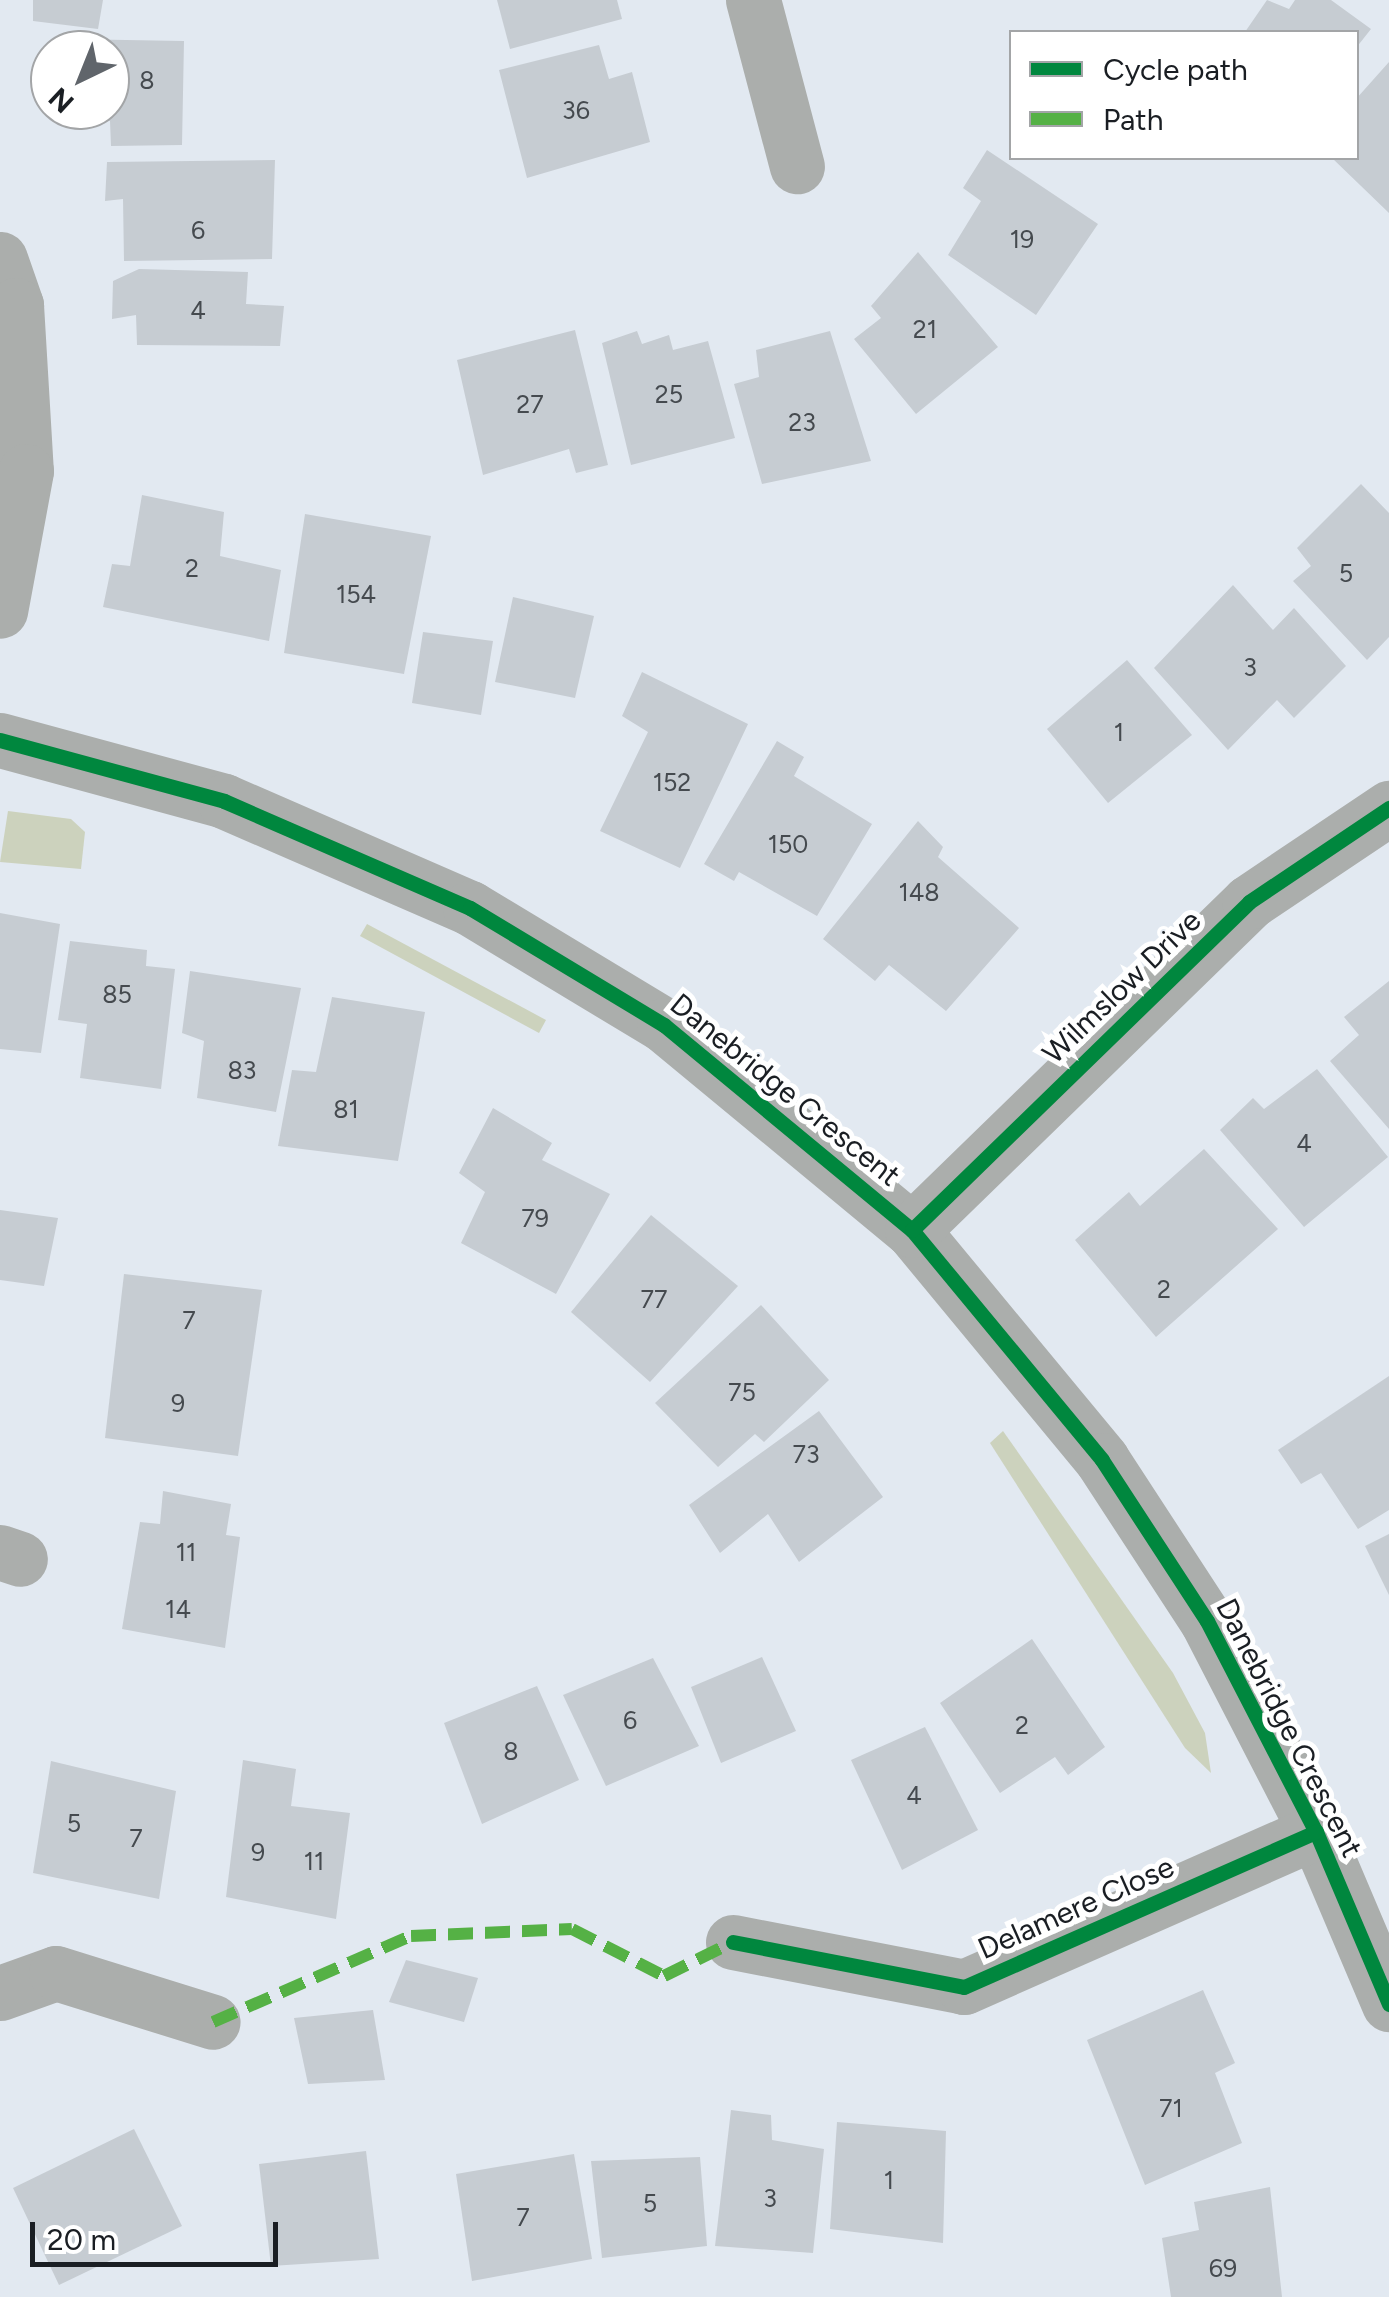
<!DOCTYPE html>
<html>
<head>
<meta charset="utf-8">
<style>
	body { margin:0 }
	#map { position:relative; width:1389px; height:2297px; overflow:hidden; background:#e2e9f1; font-family:Figtree,sans-serif }
	div>[style] { position:absolute }
	.green>* { inset:0; background:#ccd2bd }
	.building>* { inset:0; background:#c6ccd2 }
	.minor>* { height:55px; margin:-27.5px; padding:0 27.5px; transform-origin:27.5px; border-radius:27.5px; background:#abaeac }
	.quiet>* { height:12px; margin-top:-6px; transform-origin:0; background:repeating-linear-gradient(90deg,#55b145 0 25px,transparent 0 37px) }
	.cycleway>* { height:15px; margin:-7.5px; padding:0 7.5px; transform-origin:7.5px; border-radius:7.5px; background:#00873e }
	span { translate:-50% -50%; white-space:nowrap; text-align:center; line-height:1.15; -webkit-text-stroke:10px #fff; paint-order:stroke }
	.number-label { font-size:25px; color:#454a4f }
	.number-label span { -webkit-text-stroke-width:0 }
	.street-label { font-size:30px; color:#1a1e23 }
	.legend { position:absolute; left:1009px; top:30px; width:350px; height:130px; box-sizing:border-box; background:#fff; border:2px solid #a3a5a7; margin:0; padding:12px 18px; list-style:none; font-size:30px; color:#1a1e23 }
	.legend li { display:flex; align-items:center; gap:20px; height:50px }
	.legend b { width:50px; border:2px solid #a3a5a7 }
	.north { position:absolute; left:30px; top:30px; width:100px; height:100px; box-sizing:border-box; background:#fff; border:2px solid #a3a5a7; border-radius:50%; rotate:223deg; font-size:28px; font-weight:700; line-height:40px; text-align:center; color:#1a1e23 }
	.north::after { content:''; display:block; margin:auto; width:35px; height:45px; background:#60656b; clip-path:polygon(50% 0,100% 100%,50% 72%,0 100%) }
	.scale { position:absolute; left:30px; top:2222px; width:248px; height:45px; box-sizing:border-box; border:5px solid #1a1e23; border-top:0; padding-left:12px; font-size:30px; line-height:35px; white-space:nowrap; color:#1a1e23; -webkit-text-stroke:8px #fff; paint-order:stroke }
</style>
</head>
<body>
<div id="map">
	<div class="green">
		<div style="clip-path:polygon(8px 811px,71px 819px,85px 832px,81px 869px,0 862px)"></div>
		<div style="clip-path:polygon(367px 924px,546px 1020px,539px 1033px,360px 936px)"></div>
		<div style="clip-path:polygon(1003px 1431px,1173px 1673px,1205px 1733px,1211px 1773px,1185px 1748px,990px 1443px)"></div>
	</div>
	<div class="building">
		<div style="clip-path:polygon(33px 0,103px 0,98px 29px,33px 21px)"></div>
		<div style="clip-path:polygon(497px 0,617px 0,622px 19px,510px 49px)"></div>
		<div style="clip-path:polygon(1267px 0,1289px 9px,1295px 0,1331px 0,1371px 29px,1356px 48px,1356px 32px,1245px 32px)"></div>
		<div style="clip-path:polygon(68px 39px,184px 41px,182px 145px,111px 146px,110px 121px,72px 122px,72px 110px,110px 110px,110px 50px,69px 50px)"></div>
		<div style="clip-path:polygon(599px 45px,609px 79px,632px 72px,650px 142px,527px 178px,499px 70px)"></div>
		<div style="clip-path:polygon(1389px 62px,1389px 213px,1332px 158px,1356px 158px,1356px 99px)"></div>
		<div style="clip-path:polygon(987px 150px,1098px 224px,1036px 315px,948px 255px,981px 201px,963px 188px)"></div>
		<div style="clip-path:polygon(275px 160px,272px 259px,124px 261px,123px 199px,105px 201px,107px 162px)"></div>
		<div style="clip-path:polygon(918px 252px,998px 347px,916px 414px,854px 339px,881px 318px,871px 306px)"></div>
		<div style="clip-path:polygon(139px 269px,248px 272px,246px 304px,284px 306px,280px 346px,137px 345px,136px 315px,112px 319px,113px 281px)"></div>
		<div style="clip-path:polygon(575px 330px,608px 465px,576px 473px,569px 449px,483px 475px,457px 360px)"></div>
		<div style="clip-path:polygon(637px 331px,642px 344px,669px 335px,673px 350px,708px 341px,735px 438px,631px 465px,602px 343px)"></div>
		<div style="clip-path:polygon(830px 331px,871px 461px,762px 484px,734px 384px,759px 377px,756px 350px)"></div>
		<div style="clip-path:polygon(1361px 484px,1389px 513px,1389px 637px,1367px 660px,1293px 581px,1311px 566px,1297px 548px)"></div>
		<div style="clip-path:polygon(142px 495px,224px 512px,220px 556px,281px 570px,269px 641px,103px 607px,112px 564px,130px 566px)"></div>
		<div style="clip-path:polygon(305px 514px,431px 536px,404px 674px,284px 653px)"></div>
		<div style="clip-path:polygon(1233px 585px,1273px 630px,1294px 608px,1346px 666px,1294px 718px,1277px 700px,1228px 750px,1154px 668px)"></div>
		<div style="clip-path:polygon(513px 597px,594px 616px,575px 698px,495px 682px)"></div>
		<div style="clip-path:polygon(423px 632px,493px 641px,481px 715px,412px 703px)"></div>
		<div style="clip-path:polygon(1127px 660px,1192px 735px,1108px 803px,1047px 729px)"></div>
		<div style="clip-path:polygon(642px 672px,748px 724px,680px 868px,600px 831px,648px 732px,622px 716px)"></div>
		<div style="clip-path:polygon(777px 741px,804px 757px,794px 776px,872px 824px,817px 916px,739px 872px,734px 881px,704px 864px)"></div>
		<div style="clip-path:polygon(918px 821px,943px 847px,938px 857px,1019px 928px,946px 1011px,889px 965px,875px 981px,823px 939px)"></div>
		<div style="clip-path:polygon(0 913px,60px 924px,41px 1053px,0 1049px)"></div>
		<div style="clip-path:polygon(70px 941px,147px 950px,146px 966px,175px 969px,161px 1089px,80px 1078px,87px 1024px,58px 1020px)"></div>
		<div style="clip-path:polygon(190px 971px,301px 988px,276px 1112px,197px 1098px,204px 1041px,182px 1033px)"></div>
		<div style="clip-path:polygon(1389px 981px,1389px 1129px,1330px 1061px,1359px 1035px,1344px 1017px)"></div>
		<div style="clip-path:polygon(332px 997px,425px 1012px,398px 1161px,278px 1146px,292px 1070px,316px 1072px)"></div>
		<div style="clip-path:polygon(1317px 1069px,1388px 1157px,1304px 1227px,1220px 1130px,1253px 1098px,1264px 1109px)"></div>
		<div style="clip-path:polygon(493px 1108px,552px 1143px,542px 1160px,610px 1194px,556px 1294px,461px 1243px,485px 1192px,459px 1173px)"></div>
		<div style="clip-path:polygon(1204px 1149px,1278px 1229px,1156px 1337px,1075px 1240px,1129px 1192px,1140px 1206px)"></div>
		<div style="clip-path:polygon(0 1210px,58px 1218px,44px 1286px,0 1280px)"></div>
		<div style="clip-path:polygon(651px 1215px,738px 1286px,650px 1382px,571px 1312px)"></div>
		<div style="clip-path:polygon(124px 1274px,262px 1290px,238px 1456px,105px 1438px)"></div>
		<div style="clip-path:polygon(761px 1305px,829px 1380px,764px 1442px,755px 1434px,718px 1467px,655px 1403px)"></div>
		<div style="clip-path:polygon(1389px 1376px,1389px 1510px,1358px 1529px,1321px 1473px,1301px 1484px,1278px 1450px)"></div>
		<div style="clip-path:polygon(819px 1411px,883px 1497px,799px 1562px,768px 1514px,720px 1553px,689px 1505px)"></div>
		<div style="clip-path:polygon(163px 1491px,231px 1504px,226px 1535px,240px 1537px,225px 1648px,122px 1629px,140px 1522px,160px 1524px)"></div>
		<div style="clip-path:polygon(1389px 1534px,1389px 1595px,1365px 1546px)"></div>
		<div style="clip-path:polygon(1032px 1639px,1105px 1747px,1068px 1775px,1055px 1757px,1000px 1793px,940px 1703px)"></div>
		<div style="clip-path:polygon(762px 1657px,796px 1731px,721px 1763px,691px 1687px)"></div>
		<div style="clip-path:polygon(653px 1658px,699px 1746px,606px 1786px,563px 1695px)"></div>
		<div style="clip-path:polygon(537px 1686px,579px 1780px,482px 1824px,444px 1723px)"></div>
		<div style="clip-path:polygon(925px 1727px,978px 1830px,902px 1870px,851px 1760px)"></div>
		<div style="clip-path:polygon(243px 1760px,296px 1769px,291px 1806px,350px 1813px,336px 1919px,226px 1897px)"></div>
		<div style="clip-path:polygon(51px 1761px,176px 1791px,159px 1899px,33px 1873px)"></div>
		<div style="clip-path:polygon(406px 1960px,478px 1978px,464px 2022px,389px 2002px)"></div>
		<div style="clip-path:polygon(1203px 1990px,1235px 2063px,1215px 2073px,1242px 2143px,1145px 2185px,1087px 2040px)"></div>
		<div style="clip-path:polygon(373px 2010px,385px 2080px,308px 2084px,294px 2018px)"></div>
		<div style="clip-path:polygon(731px 2110px,771px 2115px,772px 2140px,824px 2149px,813px 2253px,715px 2246px)"></div>
		<div style="clip-path:polygon(837px 2122px,946px 2131px,943px 2243px,830px 2229px)"></div>
		<div style="clip-path:polygon(134px 2129px,182px 2226px,59px 2285px,13px 2188px)"></div>
		<div style="clip-path:polygon(366px 2151px,379px 2259px,271px 2266px,259px 2164px)"></div>
		<div style="clip-path:polygon(574px 2154px,592px 2259px,472px 2281px,456px 2174px)"></div>
		<div style="clip-path:polygon(700px 2157px,707px 2246px,602px 2258px,591px 2161px)"></div>
		<div style="clip-path:polygon(1270px 2187px,1282px 2297px,1171px 2297px,1162px 2238px,1199px 2230px,1194px 2202px)"></div>
	</div>
	<div class="minor">
		<div style="left:753px;top:0;width:172px;rotate:75.2deg"></div>
		<div style="left:0;top:259px;width:49px;rotate:70.8deg"></div>
		<div style="left:16px;top:305px;width:166px;rotate:86.6deg"></div>
		<div style="left:26px;top:471px;width:142px;rotate:100.5deg"></div>
		<div style="left:0;top:740px;width:232px;rotate:15.2deg"></div>
		<div style="left:224px;top:801px;width:268px;rotate:23.5deg"></div>
		<div style="left:470px;top:908px;width:227px;rotate:31.1deg"></div>
		<div style="left:664px;top:1025px;width:322px;rotate:39.6deg"></div>
		<div style="left:912px;top:1230px;width:298px;rotate:50.4deg"></div>
		<div style="left:1102px;top:1460px;width:192px;rotate:56.9deg"></div>
		<div style="left:1207px;top:1621px;width:237px;rotate:62.7deg"></div>
		<div style="left:1316px;top:1832px;width:187px;rotate:67deg"></div>
		<div style="left:912px;top:1230px;width:470px;rotate:-44.2deg"></div>
		<div style="left:1249px;top:902px;width:169px;rotate:-33.9deg"></div>
		<div style="left:0;top:1552px;width:21px;rotate:19deg"></div>
		<div style="left:733px;top:1942px;width:235px;rotate:11deg"></div>
		<div style="left:964px;top:1987px;width:385px;rotate:-23.8deg"></div>
		<div style="left:0;top:1993px;width:59px;rotate:-19.7deg"></div>
		<div style="left:56px;top:1973px;width:164px;rotate:17.3deg"></div>
	</div>
	<div class="quiet">
		<div style="left:213px;top:2022px;width:216px;rotate:-23.5deg"></div>
		<div style="left:411px;top:1936px;width:161px;rotate:-2.5deg"></div>
		<div style="left:572px;top:1929px;width:103px;rotate:27.1deg"></div>
		<div style="left:664px;top:1976px;width:77px;rotate:-26.2deg"></div>
	</div>
	<div class="cycleway">
		<div style="left:0;top:740px;width:232px;rotate:15.2deg"></div>
		<div style="left:224px;top:801px;width:268px;rotate:23.5deg"></div>
		<div style="left:470px;top:908px;width:227px;rotate:31.1deg"></div>
		<div style="left:664px;top:1025px;width:322px;rotate:39.6deg"></div>
		<div style="left:912px;top:1230px;width:298px;rotate:50.4deg"></div>
		<div style="left:1102px;top:1460px;width:192px;rotate:56.9deg"></div>
		<div style="left:1207px;top:1621px;width:237px;rotate:62.7deg"></div>
		<div style="left:1316px;top:1832px;width:187px;rotate:67deg"></div>
		<div style="left:912px;top:1230px;width:470px;rotate:-44.2deg"></div>
		<div style="left:1249px;top:902px;width:169px;rotate:-33.9deg"></div>
		<div style="left:733px;top:1942px;width:235px;rotate:11deg"></div>
		<div style="left:964px;top:1987px;width:385px;rotate:-23.8deg"></div>
	</div>
	<div class="number-label">
		<span style="left:147px;top:80px">8</span>
		<span style="left:576px;top:110px">36</span>
		<span style="left:198px;top:230px">6</span>
		<span style="left:1022px;top:239px">19</span>
		<span style="left:198px;top:310px">4</span>
		<span style="left:925px;top:329px">21</span>
		<span style="left:669px;top:394px">25</span>
		<span style="left:530px;top:404px">27</span>
		<span style="left:802px;top:422px">23</span>
		<span style="left:192px;top:568px">2</span>
		<span style="left:1346px;top:573px">5</span>
		<span style="left:356px;top:594px">154</span>
		<span style="left:1250px;top:667px">3</span>
		<span style="left:1119px;top:732px">1</span>
		<span style="left:672px;top:782px">152</span>
		<span style="left:788px;top:844px">150</span>
		<span style="left:919px;top:892px">148</span>
		<span style="left:117px;top:994px">85</span>
		<span style="left:242px;top:1070px">83</span>
		<span style="left:346px;top:1109px">81</span>
		<span style="left:1304px;top:1143px">4</span>
		<span style="left:535px;top:1218px">79</span>
		<span style="left:1164px;top:1289px">2</span>
		<span style="left:654px;top:1299px">77</span>
		<span style="left:189px;top:1320px">7</span>
		<span style="left:742px;top:1392px">75</span>
		<span style="left:178px;top:1403px">9</span>
		<span style="left:806px;top:1454px">73</span>
		<span style="left:186px;top:1552px">11</span>
		<span style="left:178px;top:1609px">14</span>
		<span style="left:630px;top:1720px">6</span>
		<span style="left:1022px;top:1725px">2</span>
		<span style="left:511px;top:1751px">8</span>
		<span style="left:914px;top:1795px">4</span>
		<span style="left:74px;top:1823px">5</span>
		<span style="left:136px;top:1838px">7</span>
		<span style="left:258px;top:1852px">9</span>
		<span style="left:314px;top:1861px">11</span>
		<span style="left:1171px;top:2108px">71</span>
		<span style="left:889px;top:2180px">1</span>
		<span style="left:770px;top:2198px">3</span>
		<span style="left:650px;top:2203px">5</span>
		<span style="left:523px;top:2217px">7</span>
		<span style="left:1223px;top:2268px">69</span>
	</div>
	<div class="street-label">
		<span style="left:1122px;top:987px;rotate:-44deg">Wilmslow Drive</span>
		<span style="left:785px;top:1090px;rotate:39deg">Danebridge Crescent</span>
		<span style="left:1289px;top:1728px;rotate:63deg">Danebridge Crescent</span>
		<span style="left:1076px;top:1908px;rotate:-24deg">Delamere Close</span>
	</div>
	<ul class="legend">
	<li><b style="height:12px;background:#00873e"></b>Cycle path</li>
	<li><b style="height:12px;background:#55b145"></b>Path</li>
	</ul>
	<div class="north">N</div>
	<div class="scale">20 m</div>
</div>
</body>
</html>
